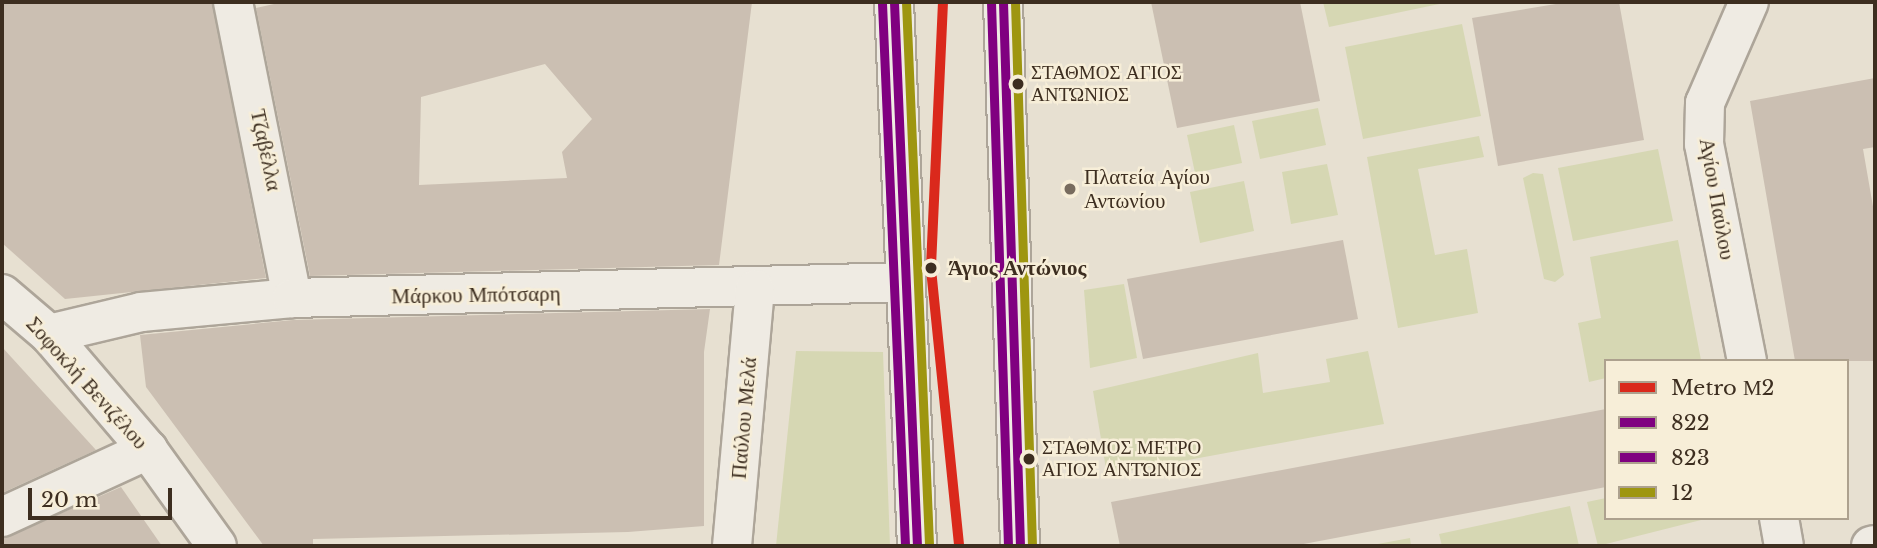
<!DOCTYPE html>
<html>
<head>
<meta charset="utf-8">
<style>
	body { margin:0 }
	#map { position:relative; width:1877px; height:548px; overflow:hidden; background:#e7e0d1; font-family:"Libre Baskerville",serif }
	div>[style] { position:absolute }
	.green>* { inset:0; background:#d6d7b3 }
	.building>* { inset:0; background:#cbbfb2 }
	.roads { filter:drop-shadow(2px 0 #ada599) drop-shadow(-2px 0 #ada599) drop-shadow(0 2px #ada599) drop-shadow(0 -2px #ada599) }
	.minor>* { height:38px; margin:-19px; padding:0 19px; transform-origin:19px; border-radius:19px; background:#efebe3 }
	.tertiary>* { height:38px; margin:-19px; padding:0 19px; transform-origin:19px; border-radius:19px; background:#efebe3 }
	.secondary>* { height:38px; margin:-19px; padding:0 19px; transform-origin:19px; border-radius:19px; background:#efebe3 }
	.bus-1>* { height:9px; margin:-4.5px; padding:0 4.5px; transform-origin:4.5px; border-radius:4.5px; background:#800080 }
	.bus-2>* { height:9px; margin:-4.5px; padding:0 4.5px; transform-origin:4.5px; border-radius:4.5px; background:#800080 }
	.bus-3>* { height:9px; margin:-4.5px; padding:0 4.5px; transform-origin:4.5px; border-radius:4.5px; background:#9e9610 }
	.metro-1>* { height:10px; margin:-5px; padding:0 5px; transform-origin:5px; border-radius:5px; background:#da291c }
	.dots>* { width:19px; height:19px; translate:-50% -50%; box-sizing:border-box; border:4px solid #f7eed8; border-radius:50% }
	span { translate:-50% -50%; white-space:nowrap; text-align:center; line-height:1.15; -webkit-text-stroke:5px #f7eed8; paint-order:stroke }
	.bus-label { font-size:19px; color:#3d2e20 }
	.left { translate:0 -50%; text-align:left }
	.street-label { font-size:21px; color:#3d2e20 }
	.poi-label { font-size:21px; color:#3d2e20 }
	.stop-label { font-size:21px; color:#3d2e20; font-weight:700 }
	.frame { position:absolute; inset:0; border:4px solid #3d2e20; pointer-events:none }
	.legend { position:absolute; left:1604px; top:359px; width:245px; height:161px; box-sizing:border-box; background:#f7eed8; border:2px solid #ada18e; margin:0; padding:9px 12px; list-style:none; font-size:21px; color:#3d2e20 }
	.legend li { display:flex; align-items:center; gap:14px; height:35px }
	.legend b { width:35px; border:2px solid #ada18e }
	.scale { position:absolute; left:28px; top:488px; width:144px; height:32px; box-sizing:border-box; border:4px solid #3d2e20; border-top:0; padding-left:9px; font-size:21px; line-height:24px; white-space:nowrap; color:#3d2e20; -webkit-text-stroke:5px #f7eed8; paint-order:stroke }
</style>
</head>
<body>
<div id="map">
	<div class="green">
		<div style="clip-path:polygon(1323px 2px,1449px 2px,1329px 27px)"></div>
		<div style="clip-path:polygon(1462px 24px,1481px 116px,1363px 139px,1345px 47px)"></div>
		<div style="clip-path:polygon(1318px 108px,1326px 145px,1260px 159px,1252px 121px)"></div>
		<div style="clip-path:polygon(1234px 125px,1242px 163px,1195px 173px,1187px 135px)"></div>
		<div style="clip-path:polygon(1479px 136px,1484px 157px,1418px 169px,1435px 255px,1467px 249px,1478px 313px,1398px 328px,1367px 157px)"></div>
		<div style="clip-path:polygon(1658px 149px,1673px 221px,1573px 241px,1558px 168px)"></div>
		<div style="clip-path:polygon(1327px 164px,1338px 215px,1291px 224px,1282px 172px)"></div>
		<div style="clip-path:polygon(1533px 173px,1543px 174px,1564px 275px,1555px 282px,1544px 279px,1523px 178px)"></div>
		<div style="clip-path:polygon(1244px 181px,1254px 231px,1200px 243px,1190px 192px)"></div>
		<div style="clip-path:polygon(1678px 240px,1701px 360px,1606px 361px,1606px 378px,1589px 382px,1578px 323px,1601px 318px,1590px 257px)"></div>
		<div style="clip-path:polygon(1124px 284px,1137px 358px,1090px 368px,1084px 290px)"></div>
		<div style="clip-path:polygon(796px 351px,883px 352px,890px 546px,776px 546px)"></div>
		<div style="clip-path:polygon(1368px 351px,1384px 424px,1107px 475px,1093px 391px,1258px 353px,1263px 393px,1330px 382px,1326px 359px)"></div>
		<div style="clip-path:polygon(1606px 498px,1606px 518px,1709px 518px,1598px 546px,1587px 502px)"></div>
		<div style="clip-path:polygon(1570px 506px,1579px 546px,1442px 546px,1439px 534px)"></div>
		<div style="clip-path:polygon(1410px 538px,1411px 546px,1367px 546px)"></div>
	</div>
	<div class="building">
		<div style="clip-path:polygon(2px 2px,212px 2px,266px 278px,65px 299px,2px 243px)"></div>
		<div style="clip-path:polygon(evenodd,283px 2px,752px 2px,719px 265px,310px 276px,256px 8px,283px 2px,545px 64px,592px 119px,562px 152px,567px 178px,419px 185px,421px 97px,545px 64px)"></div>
		<div style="clip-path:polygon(1151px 2px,1300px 2px,1320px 101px,1177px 128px)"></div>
		<div style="clip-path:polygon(1619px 2px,1644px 140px,1498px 166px,1472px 18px,1568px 2px)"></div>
		<div style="clip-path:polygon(1875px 78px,1875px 147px,1863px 149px,1875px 218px,1875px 361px,1795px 361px,1750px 101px)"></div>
		<div style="clip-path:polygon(1343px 240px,1358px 319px,1143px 359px,1127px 279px)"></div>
		<div style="clip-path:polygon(710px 309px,704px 352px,704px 526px,628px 532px,313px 539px,313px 544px,264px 546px,146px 387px,140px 335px,293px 320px)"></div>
		<div style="clip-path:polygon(2px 347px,96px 450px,2px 493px)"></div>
		<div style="clip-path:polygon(1606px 409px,1606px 487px,1293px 546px,1120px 546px,1111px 502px)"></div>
		<div style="clip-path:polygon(121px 487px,162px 546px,2px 546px,2px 539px)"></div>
	</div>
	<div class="roads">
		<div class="minor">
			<div style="left:233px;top:2px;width:302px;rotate:78.7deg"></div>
			<div style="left:49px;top:334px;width:95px;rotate:-13.4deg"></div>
			<div style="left:141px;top:312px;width:152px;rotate:-5.3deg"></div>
			<div style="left:292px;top:298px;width:614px;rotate:-1.49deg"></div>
			<div style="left:1747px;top:361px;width:221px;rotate:-101.2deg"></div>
			<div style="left:1704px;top:144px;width:41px;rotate:-88.6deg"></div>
			<div style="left:1705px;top:103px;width:110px;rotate:-66.5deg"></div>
			<div style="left:2px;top:517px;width:161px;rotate:-24.7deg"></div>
			<div style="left:1779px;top:518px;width:28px;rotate:80deg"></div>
			<div style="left:732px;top:546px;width:258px;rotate:-84.9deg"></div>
		</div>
		<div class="tertiary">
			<div style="left:2px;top:294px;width:62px;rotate:40.4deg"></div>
			<div style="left:49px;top:334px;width:153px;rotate:49.5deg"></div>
			<div style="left:148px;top:450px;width:118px;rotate:54.3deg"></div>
			<div style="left:1871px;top:546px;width:4px;rotate:-14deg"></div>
		</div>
		<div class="secondary">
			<div style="left:894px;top:2px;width:544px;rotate:87.58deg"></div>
			<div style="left:1003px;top:2px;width:544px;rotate:88.21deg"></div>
		</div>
	</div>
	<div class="bus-1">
		<div style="left:894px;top:2px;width:544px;rotate:87.58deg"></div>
		<div style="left:1003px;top:2px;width:544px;rotate:88.21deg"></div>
	</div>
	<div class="bus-2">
		<div style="left:991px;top:2px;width:544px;rotate:88.21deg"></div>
		<div style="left:882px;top:3px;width:543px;rotate:87.57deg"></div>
	</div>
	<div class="bus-3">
		<div style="left:906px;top:2px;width:543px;rotate:87.57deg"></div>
		<div style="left:1015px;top:2px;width:544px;rotate:88.21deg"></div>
	</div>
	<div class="metro-1">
		<div style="left:943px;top:2px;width:267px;rotate:92.6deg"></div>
		<div style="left:931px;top:269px;width:278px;rotate:84.2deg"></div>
	</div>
	<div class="dots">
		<div style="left:1018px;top:84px;background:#3d2e20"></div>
		<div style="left:1070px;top:189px;background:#786c5e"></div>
		<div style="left:931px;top:268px;background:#3d2e20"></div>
		<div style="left:1029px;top:459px;background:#3d2e20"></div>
	</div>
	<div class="bus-label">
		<span class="left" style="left:1031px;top:84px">ΣΤΑΘΜΟΣ ΑΓΙΟΣ<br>ΑΝΤΏΝΙΟΣ</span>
		<span class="left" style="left:1042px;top:459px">ΣΤΑΘΜΟΣ ΜΕΤΡΟ<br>ΑΓΙΟΣ ΑΝΤΏΝΙΟΣ</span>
	</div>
	<div class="street-label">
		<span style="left:266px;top:150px;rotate:78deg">Τζαβέλλα</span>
		<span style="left:1717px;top:199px;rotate:80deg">Αγίου Παύλου</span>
		<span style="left:476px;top:295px;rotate:-1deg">Μάρκου Μπότσαρη</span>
		<span style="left:87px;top:383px;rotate:48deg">Σοφοκλή Βενιζέλου</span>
		<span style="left:744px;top:418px;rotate:-85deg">Παύλου Μελά</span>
	</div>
	<div class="poi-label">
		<span class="left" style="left:1084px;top:189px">Πλατεία Αγίου<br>Αντωνίου</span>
	</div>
	<div class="stop-label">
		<span class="left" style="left:948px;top:268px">Άγιος Αντώνιος</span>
	</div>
	<div class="frame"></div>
	<ul class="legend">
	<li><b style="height:9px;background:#da291c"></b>Metro Μ2</li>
	<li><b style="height:9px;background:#800080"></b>822</li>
	<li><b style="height:9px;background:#800080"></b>823</li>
	<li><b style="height:9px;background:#9e9610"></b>12</li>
	</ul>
	<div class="scale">20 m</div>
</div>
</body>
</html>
